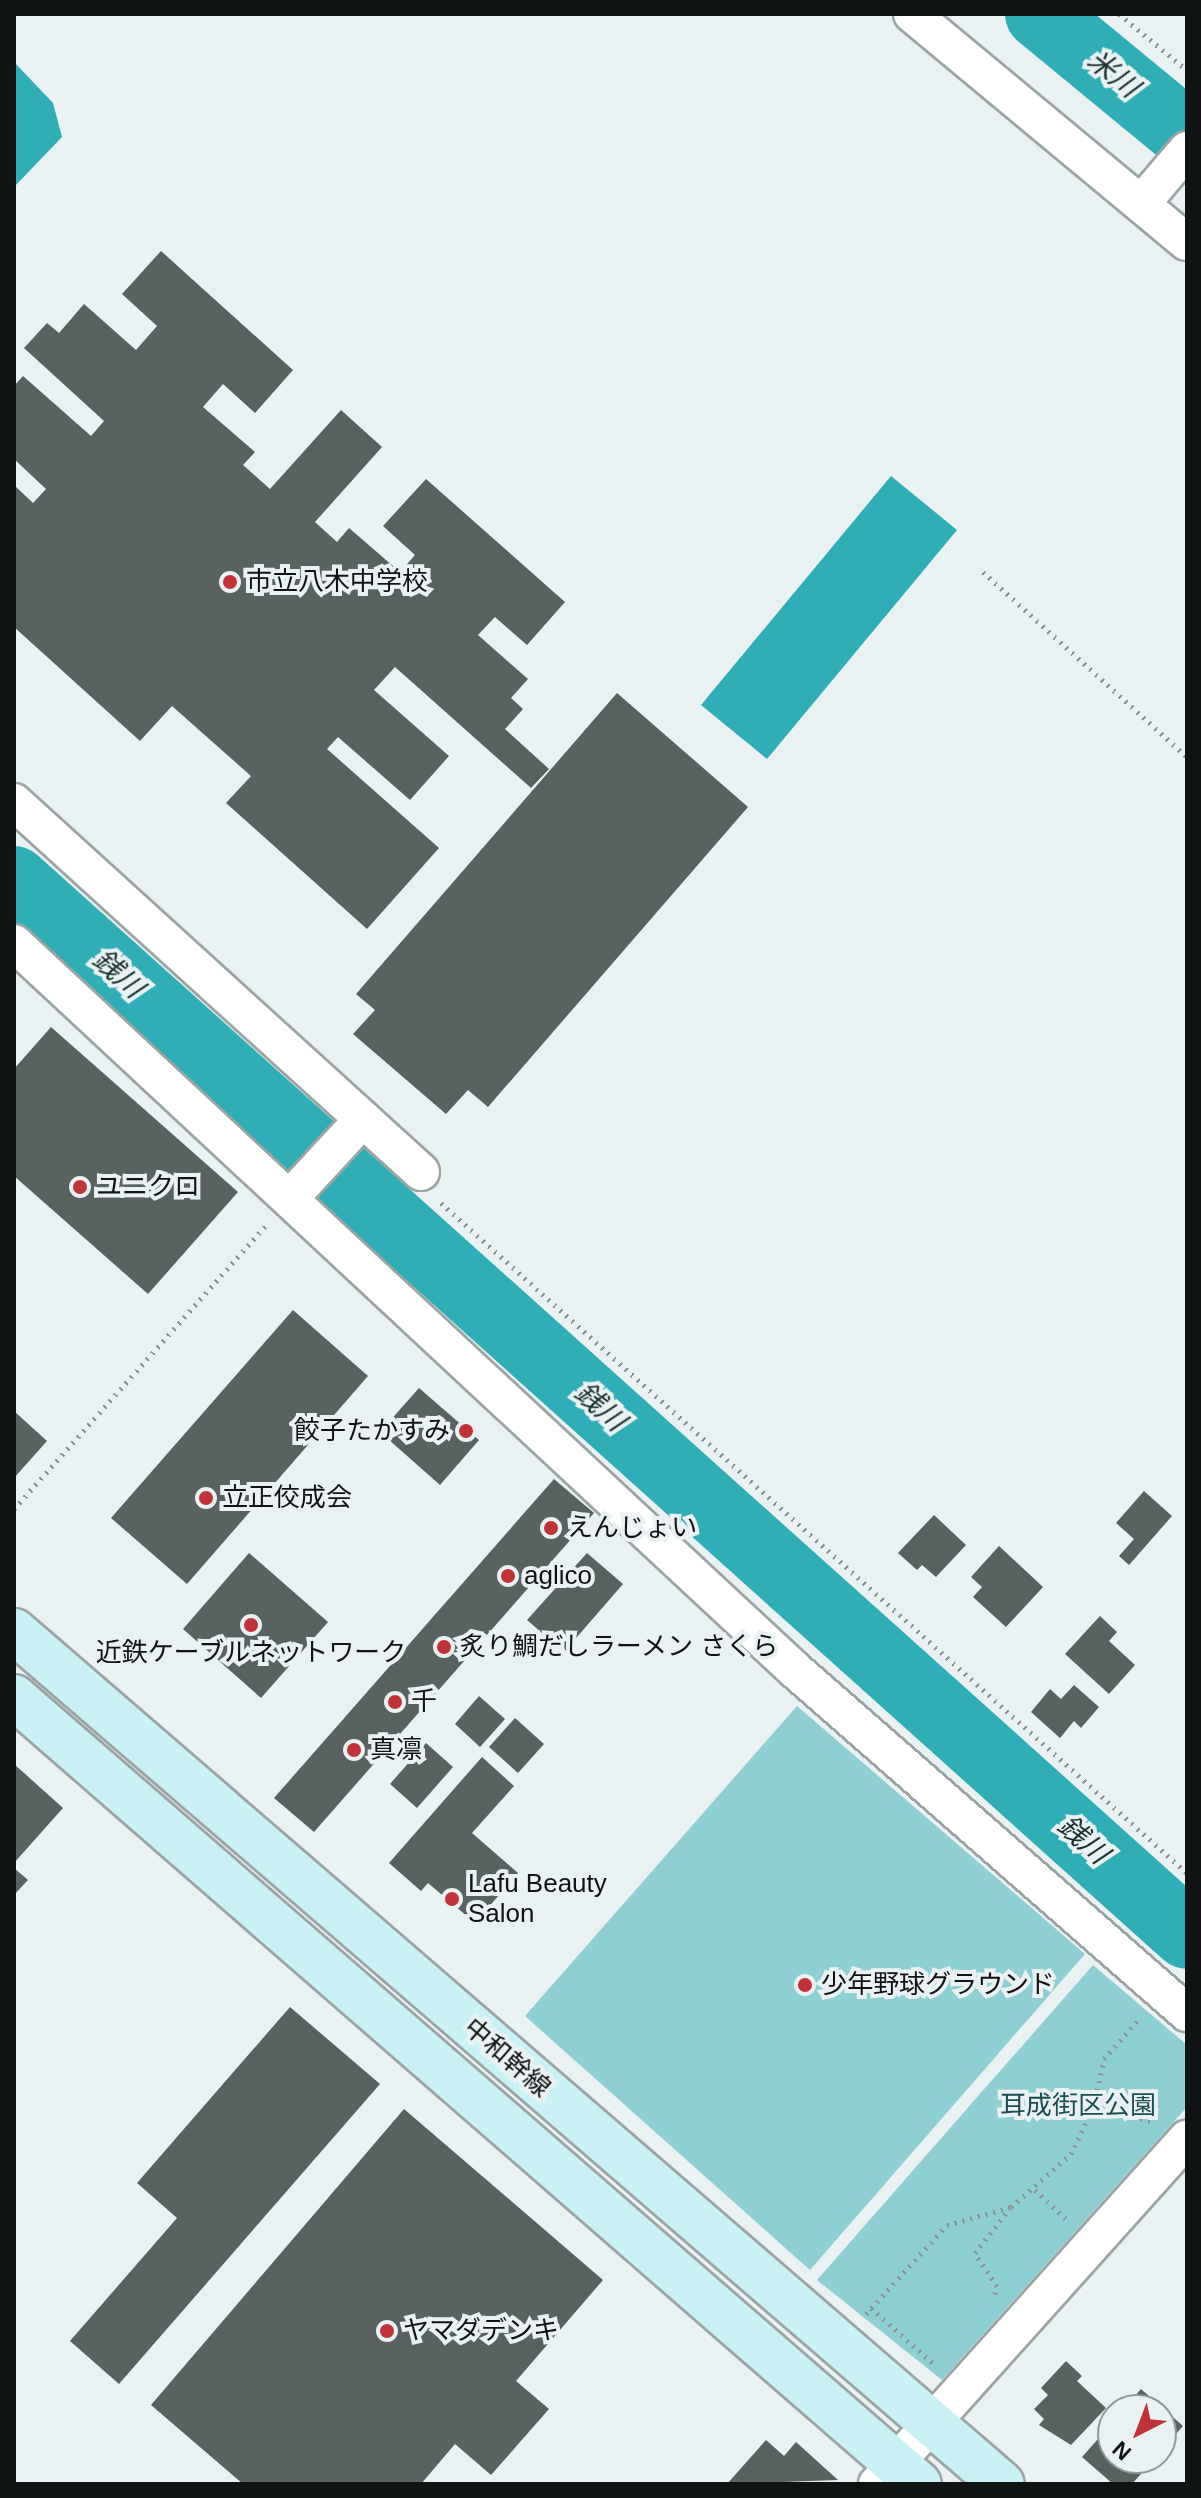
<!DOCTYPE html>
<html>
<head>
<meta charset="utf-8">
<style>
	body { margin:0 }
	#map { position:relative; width:1201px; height:2498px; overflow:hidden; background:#e9f1f2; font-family:Helvetica,"Noto Sans JP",sans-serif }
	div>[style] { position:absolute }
	.green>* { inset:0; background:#8ecfd4 }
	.water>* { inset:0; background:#30aeb8 }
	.river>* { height:70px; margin:-35px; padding:0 35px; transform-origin:35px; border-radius:35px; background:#30aeb8 }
	.building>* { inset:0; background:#5a6161 }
	.path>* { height:5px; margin-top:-2.5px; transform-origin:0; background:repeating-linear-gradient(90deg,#8e9495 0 2px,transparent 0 8px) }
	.roads { filter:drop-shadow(2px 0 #9ca4a4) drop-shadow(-2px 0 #9ca4a4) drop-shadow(0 2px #9ca4a4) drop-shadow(0 -2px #9ca4a4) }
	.street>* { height:36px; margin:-18px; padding:0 18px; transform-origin:18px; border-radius:18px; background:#fff }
	.secondary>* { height:44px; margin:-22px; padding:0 22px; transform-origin:22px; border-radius:22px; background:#c8f2f5 }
	.dots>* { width:22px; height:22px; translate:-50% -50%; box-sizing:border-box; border:4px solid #e9f1f2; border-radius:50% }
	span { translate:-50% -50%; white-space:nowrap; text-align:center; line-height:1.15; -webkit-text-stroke:8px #e9f1f2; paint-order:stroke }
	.poi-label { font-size:26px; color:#101313 }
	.left { translate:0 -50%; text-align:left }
	.right { translate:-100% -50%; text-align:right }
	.street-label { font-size:26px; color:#101313 }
	.park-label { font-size:26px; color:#1b4e53 }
	.water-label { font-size:28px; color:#1c3133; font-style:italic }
	.frame { position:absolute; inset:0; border:16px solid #101313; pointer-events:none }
	.north { position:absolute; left:1097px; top:2394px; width:80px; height:80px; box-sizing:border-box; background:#e9f1f2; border:2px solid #929899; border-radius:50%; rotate:222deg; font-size:22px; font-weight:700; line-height:32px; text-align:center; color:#101313 }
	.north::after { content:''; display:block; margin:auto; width:28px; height:36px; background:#c13239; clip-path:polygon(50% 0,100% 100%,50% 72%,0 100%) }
</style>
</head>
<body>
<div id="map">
	<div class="green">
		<div style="clip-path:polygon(797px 1706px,1085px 1954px,810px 2270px,525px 2016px)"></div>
		<div style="clip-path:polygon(1093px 1965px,1187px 2045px,1187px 2107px,942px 2380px,817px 2280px)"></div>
	</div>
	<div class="water">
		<div style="clip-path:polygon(14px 62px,53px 103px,62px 137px,14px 187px)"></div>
		<div style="clip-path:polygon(891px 476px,957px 530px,767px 759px,701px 705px)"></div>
	</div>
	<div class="river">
		<div style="left:1040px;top:14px;width:190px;rotate:39.5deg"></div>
		<div style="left:14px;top:881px;width:1576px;rotate:41.91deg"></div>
	</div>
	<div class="building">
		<div style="clip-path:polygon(161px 251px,293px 370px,255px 413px,223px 384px,203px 407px,255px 452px,243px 465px,270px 489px,341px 410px,382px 447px,315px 522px,337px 542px,349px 528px,400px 572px,415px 555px,383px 526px,426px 479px,565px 602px,527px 645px,495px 617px,478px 635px,528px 679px,511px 698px,523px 709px,505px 729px,549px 769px,531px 788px,395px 667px,374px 690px,449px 756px,410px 800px,338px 737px,327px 749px,439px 848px,367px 929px,226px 803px,251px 776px,172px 706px,140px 741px,14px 627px,14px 485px,33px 503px,46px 489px,14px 459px,14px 386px,23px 376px,91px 436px,104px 421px,24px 348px,47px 323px,59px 333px,84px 304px,136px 350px,157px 326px,122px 294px)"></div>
		<div style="clip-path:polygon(617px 693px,748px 807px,488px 1107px,468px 1090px,446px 1114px,353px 1034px,375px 1010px,356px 994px)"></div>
		<div style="clip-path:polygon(51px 1027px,238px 1192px,148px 1294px,14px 1176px,14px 1069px)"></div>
		<div style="clip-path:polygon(293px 1310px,368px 1376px,187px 1584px,111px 1518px)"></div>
		<div style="clip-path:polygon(419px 1388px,479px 1440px,440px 1485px,380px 1432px)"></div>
		<div style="clip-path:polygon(14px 1411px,47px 1441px,14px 1478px)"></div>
		<div style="clip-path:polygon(554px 1479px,594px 1513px,314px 1832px,274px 1798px)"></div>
		<div style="clip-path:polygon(1144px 1491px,1172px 1516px,1129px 1565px,1119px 1556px,1134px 1539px,1116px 1523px)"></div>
		<div style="clip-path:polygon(934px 1515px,966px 1545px,936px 1577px,922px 1565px,917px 1570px,898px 1553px)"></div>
		<div style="clip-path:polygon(999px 1546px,1043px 1587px,1006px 1627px,973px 1597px,982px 1587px,971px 1577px)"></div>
		<div style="clip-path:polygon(249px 1553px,328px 1622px,261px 1698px,183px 1629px)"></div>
		<div style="clip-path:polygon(587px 1553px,623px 1584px,564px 1652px,527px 1620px)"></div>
		<div style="clip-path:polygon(1100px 1616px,1117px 1632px,1109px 1641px,1135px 1665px,1109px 1694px,1065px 1654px)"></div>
		<div style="clip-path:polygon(1074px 1685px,1099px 1707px,1081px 1728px,1074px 1721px,1060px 1738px,1031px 1712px,1050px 1689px,1061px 1699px)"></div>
		<div style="clip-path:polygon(479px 1696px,505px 1719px,480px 1747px,455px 1724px)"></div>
		<div style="clip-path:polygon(515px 1718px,544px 1744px,518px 1773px,489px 1747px)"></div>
		<div style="clip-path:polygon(426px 1743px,453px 1767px,417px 1808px,390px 1784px)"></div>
		<div style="clip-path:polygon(482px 1757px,514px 1786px,472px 1833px,518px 1873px,475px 1923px,428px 1883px,421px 1891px,389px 1863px)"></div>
		<div style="clip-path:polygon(14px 1764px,63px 1808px,14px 1863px)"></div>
		<div style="clip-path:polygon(14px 1868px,28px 1880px,14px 1895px)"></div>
		<div style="clip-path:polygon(290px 2007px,380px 2084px,119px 2384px,70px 2341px,177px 2218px,137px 2183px)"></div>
		<div style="clip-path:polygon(404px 2109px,603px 2280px,516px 2381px,549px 2409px,491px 2475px,455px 2444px,421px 2484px,243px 2484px,151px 2405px)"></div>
		<div style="clip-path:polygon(1066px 2361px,1082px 2376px,1077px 2381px,1106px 2408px,1071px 2445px,1039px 2425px,1044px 2419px,1034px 2409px,1048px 2395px,1041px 2388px)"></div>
		<div style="clip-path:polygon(1141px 2389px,1183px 2426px,1161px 2451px,1161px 2410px,1123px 2410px)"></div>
		<div style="clip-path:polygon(1113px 2422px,1113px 2458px,1155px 2458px,1132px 2484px,1113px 2484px,1082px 2457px)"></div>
		<div style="clip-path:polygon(766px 2440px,784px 2456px,796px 2442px,838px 2480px,727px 2484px)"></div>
	</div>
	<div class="path">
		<div style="left:1119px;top:14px;width:88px;rotate:39.5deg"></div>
		<div style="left:983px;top:572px;width:275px;rotate:42.2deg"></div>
		<div style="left:441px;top:1203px;width:1003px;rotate:41.93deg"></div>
		<div style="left:14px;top:1509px;width:380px;rotate:-48.4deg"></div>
		<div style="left:1094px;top:2106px;width:62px;rotate:14.9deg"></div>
		<div style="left:1035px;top:2190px;width:42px;rotate:43.1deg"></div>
		<div style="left:995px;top:2294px;width:8px;rotate:-76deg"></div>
		<div style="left:997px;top:2286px;width:40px;rotate:-124deg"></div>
		<div style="left:975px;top:2253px;width:57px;rotate:-52.1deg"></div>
		<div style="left:871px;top:2308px;width:87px;rotate:41.7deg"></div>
		<div style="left:866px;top:2314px;width:120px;rotate:-47.7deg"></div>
		<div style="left:947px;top:2225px;width:66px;rotate:-15.7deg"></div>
		<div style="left:1011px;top:2207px;width:80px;rotate:-41.5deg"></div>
		<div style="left:1071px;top:2154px;width:53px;rotate:-64.4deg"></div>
		<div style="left:1094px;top:2106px;width:48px;rotate:-78deg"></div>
		<div style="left:1104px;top:2059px;width:53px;rotate:-48.8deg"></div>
	</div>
	<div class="roads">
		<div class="street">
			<div style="left:912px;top:14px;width:357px;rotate:39.7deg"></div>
			<div style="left:1141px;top:204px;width:71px;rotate:-49.6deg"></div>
			<div style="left:14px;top:802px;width:550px;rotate:42.27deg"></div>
			<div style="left:14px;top:943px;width:1067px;rotate:42.95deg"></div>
			<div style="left:795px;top:1670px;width:521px;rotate:41.19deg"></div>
			<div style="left:291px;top:1197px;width:106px;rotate:-47.3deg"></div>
			<div style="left:877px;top:2484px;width:464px;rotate:-48.1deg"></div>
		</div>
		<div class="secondary">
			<div style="left:14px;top:1631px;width:1305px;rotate:40.81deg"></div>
			<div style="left:14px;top:1697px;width:1199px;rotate:41.01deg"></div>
		</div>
	</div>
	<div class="dots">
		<div style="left:230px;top:582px;background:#c13239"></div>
		<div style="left:80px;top:1187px;background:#c13239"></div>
		<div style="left:466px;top:1431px;background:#c13239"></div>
		<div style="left:206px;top:1498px;background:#c13239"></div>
		<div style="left:551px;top:1528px;background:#c13239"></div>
		<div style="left:508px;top:1576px;background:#c13239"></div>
		<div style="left:251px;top:1625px;background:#c13239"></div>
		<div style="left:444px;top:1647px;background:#c13239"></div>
		<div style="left:395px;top:1702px;background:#c13239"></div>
		<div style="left:354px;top:1750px;background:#c13239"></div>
		<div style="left:452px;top:1899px;background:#c13239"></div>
		<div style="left:805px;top:1985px;background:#c13239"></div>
		<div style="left:387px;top:2331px;background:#c13239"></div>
	</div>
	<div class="poi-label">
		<span class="left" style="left:246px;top:582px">市立八木中学校</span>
		<span class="left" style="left:96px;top:1187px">ユニクロ</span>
		<span class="right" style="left:450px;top:1431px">餃子たかすみ</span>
		<span class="left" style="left:222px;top:1498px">立正佼成会</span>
		<span class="left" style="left:567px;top:1528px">えんじょい</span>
		<span class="left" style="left:524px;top:1576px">aglico</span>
		<span class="left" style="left:460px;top:1647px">炙り鯛だしラーメン さくら</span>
		<span style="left:251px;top:1653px">近鉄ケーブルネットワーク</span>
		<span class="left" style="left:411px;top:1702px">千</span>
		<span class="left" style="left:370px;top:1750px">真凛</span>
		<span class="left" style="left:468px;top:1899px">Lafu Beauty<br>Salon</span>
		<span class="left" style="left:821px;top:1985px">少年野球グラウンド</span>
		<span class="left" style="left:403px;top:2331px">ヤマダデンキ</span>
	</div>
	<div class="street-label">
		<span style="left:507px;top:2058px;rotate:41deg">中和幹線</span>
	</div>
	<div class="park-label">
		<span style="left:1078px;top:2106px">耳成街区公園</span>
	</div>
	<div class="water-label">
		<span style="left:1113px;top:74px;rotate:39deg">米川</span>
		<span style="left:118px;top:974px;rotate:42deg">銭川</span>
		<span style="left:600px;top:1407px;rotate:42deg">銭川</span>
		<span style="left:1083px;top:1840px;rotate:42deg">銭川</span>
	</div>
	<div class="frame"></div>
	<div class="north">N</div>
</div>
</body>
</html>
